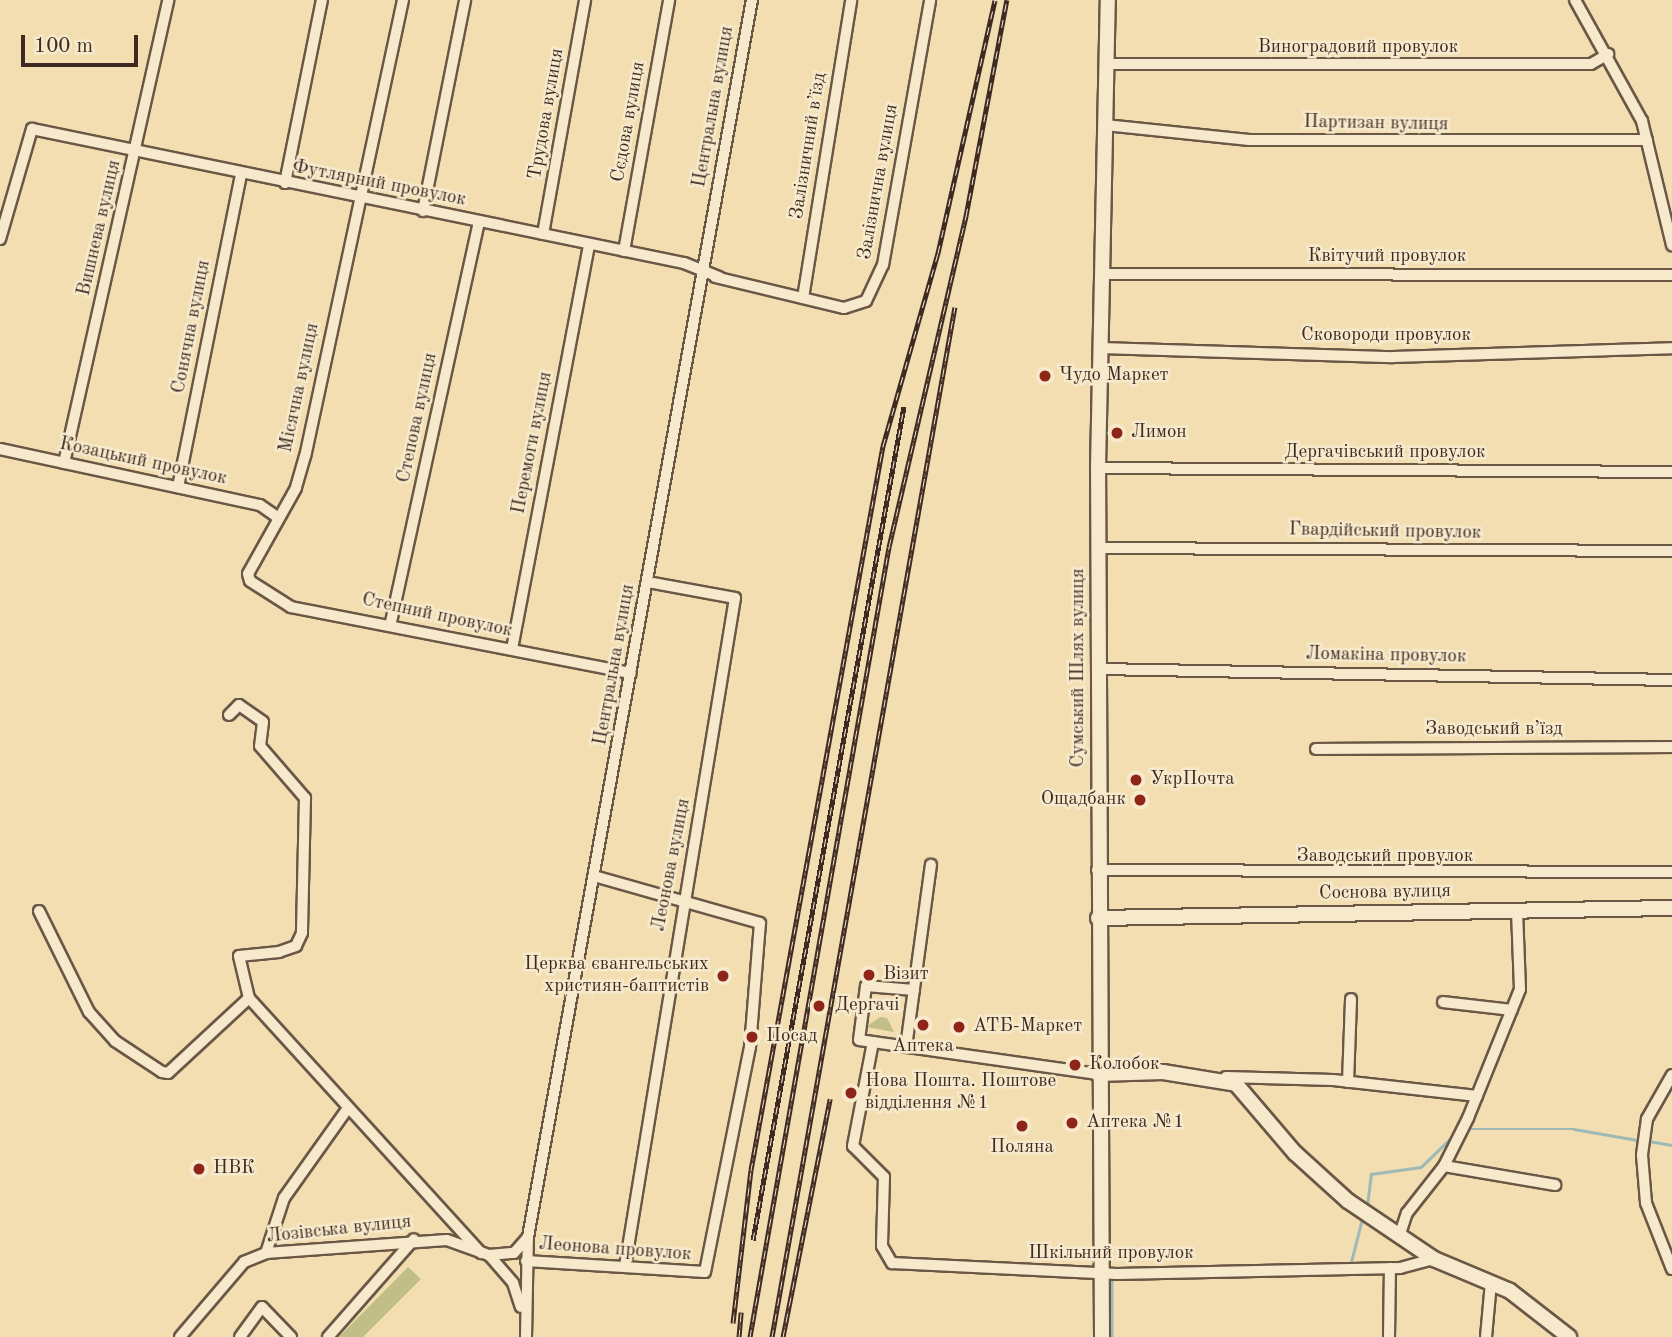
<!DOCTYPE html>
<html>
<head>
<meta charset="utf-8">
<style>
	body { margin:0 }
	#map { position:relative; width:1672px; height:1337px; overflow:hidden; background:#f2deb1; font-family:"Old Standard TT",serif }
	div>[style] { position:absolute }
	.green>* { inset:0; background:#c1bf87 }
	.stream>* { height:2.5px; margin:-1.25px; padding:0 1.25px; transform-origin:1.25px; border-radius:1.25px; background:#9fbab6 }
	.roads { filter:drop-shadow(2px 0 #6b5746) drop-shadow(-2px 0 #6b5746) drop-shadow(0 2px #6b5746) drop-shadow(0 -2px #6b5746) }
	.street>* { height:10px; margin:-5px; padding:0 5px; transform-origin:5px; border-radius:5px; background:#f7eacc }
	.secondary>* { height:14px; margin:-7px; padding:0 7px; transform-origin:7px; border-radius:7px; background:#f7eacc }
	.rail>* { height:5px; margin-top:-2.5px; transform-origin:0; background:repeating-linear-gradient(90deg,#f7eacc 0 8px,#3e2a23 0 16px); box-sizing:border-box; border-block:2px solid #3e2a23 }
	.dots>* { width:19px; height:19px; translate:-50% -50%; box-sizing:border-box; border:4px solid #f7eacc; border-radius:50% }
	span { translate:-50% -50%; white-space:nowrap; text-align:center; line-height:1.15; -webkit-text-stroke:5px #f7eacc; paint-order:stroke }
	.street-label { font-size:19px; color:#3e2a23 }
	.poi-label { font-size:19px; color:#3e2a23 }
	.left { translate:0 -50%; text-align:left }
	.right { translate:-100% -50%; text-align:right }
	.scale { position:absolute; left:21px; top:35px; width:117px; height:32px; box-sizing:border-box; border:4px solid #3e2a23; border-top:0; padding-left:9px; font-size:21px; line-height:24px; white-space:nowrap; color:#3e2a23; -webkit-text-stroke:5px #f7eacc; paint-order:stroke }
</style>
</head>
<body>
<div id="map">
	<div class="green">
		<div style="clip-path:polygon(880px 1017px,887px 1018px,894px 1032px,866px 1027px)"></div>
		<div style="clip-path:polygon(408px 1267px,421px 1279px,363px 1337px,339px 1337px)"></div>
	</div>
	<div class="stream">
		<div style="left:1469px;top:1129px;width:105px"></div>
		<div style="left:1574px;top:1129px;width:64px;rotate:9.9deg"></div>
		<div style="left:1649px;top:1141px;width:23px;rotate:10deg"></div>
		<div style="left:1367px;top:1206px;width:32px;rotate:-83deg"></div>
		<div style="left:1371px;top:1174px;width:50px;rotate:-8deg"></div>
		<div style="left:1421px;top:1167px;width:49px;rotate:-44.2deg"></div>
		<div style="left:1350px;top:1266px;width:53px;rotate:-75.7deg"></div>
		<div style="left:1112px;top:1271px;width:60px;rotate:-2.9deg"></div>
		<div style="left:1112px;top:1277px;width:60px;rotate:90deg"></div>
	</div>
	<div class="roads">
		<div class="street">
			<div style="left:403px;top:0;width:466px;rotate:102.1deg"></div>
			<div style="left:305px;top:456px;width:33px;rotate:106deg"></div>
			<div style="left:296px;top:488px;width:98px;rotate:119.2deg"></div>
			<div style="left:248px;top:574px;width:7px;rotate:74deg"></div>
			<div style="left:250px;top:581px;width:49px;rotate:32.4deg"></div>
			<div style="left:291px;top:607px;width:346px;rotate:11deg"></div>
			<div style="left:1575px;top:0;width:138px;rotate:61deg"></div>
			<div style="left:1642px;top:121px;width:128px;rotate:76.4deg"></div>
			<div style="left:1107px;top:64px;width:484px"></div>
			<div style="left:1591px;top:64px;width:20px;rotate:-30deg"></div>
			<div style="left:1105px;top:125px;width:145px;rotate:5.9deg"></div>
			<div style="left:1249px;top:140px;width:398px"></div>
			<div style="left:285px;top:183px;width:187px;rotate:-78.6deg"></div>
			<div style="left:423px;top:211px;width:215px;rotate:-78.7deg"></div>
			<div style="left:543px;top:234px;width:238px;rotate:-79.8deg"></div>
			<div style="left:0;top:239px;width:115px;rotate:-73.8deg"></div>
			<div style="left:32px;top:129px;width:666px;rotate:11.61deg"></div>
			<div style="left:684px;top:263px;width:38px;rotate:22deg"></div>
			<div style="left:624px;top:251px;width:255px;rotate:-79.8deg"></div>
			<div style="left:1102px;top:274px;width:570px;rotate:0.1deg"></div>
			<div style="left:715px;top:277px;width:133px;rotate:13.5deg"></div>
			<div style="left:844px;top:308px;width:23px;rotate:-18deg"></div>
			<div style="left:866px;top:301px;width:40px;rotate:-65deg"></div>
			<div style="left:883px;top:265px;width:269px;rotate:-79.9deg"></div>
			<div style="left:803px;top:298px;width:302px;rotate:-80.8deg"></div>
			<div style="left:1101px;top:348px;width:292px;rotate:1.8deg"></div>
			<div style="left:1393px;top:357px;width:279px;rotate:-1.8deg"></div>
			<div style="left:0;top:449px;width:266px;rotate:12.2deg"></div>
			<div style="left:260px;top:505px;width:19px;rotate:35deg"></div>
			<div style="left:64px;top:463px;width:475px;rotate:-77.3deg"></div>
			<div style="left:1098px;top:468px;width:574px;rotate:0.4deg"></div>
			<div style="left:178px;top:487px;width:319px;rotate:-78.6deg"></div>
			<div style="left:1098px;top:548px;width:574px;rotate:0.3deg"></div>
			<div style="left:391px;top:622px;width:410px;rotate:-77.6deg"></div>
			<div style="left:512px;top:649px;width:412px;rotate:-79.2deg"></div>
			<div style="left:1099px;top:669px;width:573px;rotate:1.1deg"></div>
			<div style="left:229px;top:715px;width:14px;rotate:-45deg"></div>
			<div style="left:239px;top:705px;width:29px;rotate:35deg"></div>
			<div style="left:263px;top:722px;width:24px;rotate:97deg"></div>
			<div style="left:260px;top:746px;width:69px;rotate:49.1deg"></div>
			<div style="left:305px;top:798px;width:135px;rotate:91.3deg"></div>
			<div style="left:302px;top:933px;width:14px;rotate:115deg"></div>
			<div style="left:296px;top:946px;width:18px;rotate:161deg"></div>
			<div style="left:279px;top:952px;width:40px;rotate:174.3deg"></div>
			<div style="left:239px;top:956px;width:43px;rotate:76.6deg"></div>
			<div style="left:249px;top:998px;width:345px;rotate:47.7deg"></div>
			<div style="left:1316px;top:749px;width:356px;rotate:-0.3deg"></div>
			<div style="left:1097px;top:870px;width:575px;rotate:0.2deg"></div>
			<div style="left:39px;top:911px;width:113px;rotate:63.7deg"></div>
			<div style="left:89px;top:1012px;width:39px;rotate:48deg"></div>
			<div style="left:115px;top:1041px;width:56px;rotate:33.4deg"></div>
			<div style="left:162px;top:1072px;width:6px;rotate:9deg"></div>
			<div style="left:168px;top:1073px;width:110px;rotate:-42.8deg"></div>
			<div style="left:914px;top:990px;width:48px;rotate:-175.2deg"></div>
			<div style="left:866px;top:986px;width:54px;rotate:97.4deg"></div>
			<div style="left:859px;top:1040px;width:241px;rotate:8.1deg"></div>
			<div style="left:1443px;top:1002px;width:69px;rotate:6.6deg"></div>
			<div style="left:873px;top:1042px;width:106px;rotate:100.9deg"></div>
			<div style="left:853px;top:1146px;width:44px;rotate:45deg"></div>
			<div style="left:884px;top:1177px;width:69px;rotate:91.7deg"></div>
			<div style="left:882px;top:1246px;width:20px;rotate:60deg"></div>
			<div style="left:892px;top:1263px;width:225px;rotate:2.8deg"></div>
			<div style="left:1117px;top:1274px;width:283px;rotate:-1.2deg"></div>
			<div style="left:1400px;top:1268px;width:35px;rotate:-15deg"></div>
			<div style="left:906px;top:1047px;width:184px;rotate:-82.2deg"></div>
			<div style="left:1672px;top:1075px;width:51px;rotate:119.6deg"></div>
			<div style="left:1647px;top:1119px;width:36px;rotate:98deg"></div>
			<div style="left:1642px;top:1155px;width:48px;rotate:85.2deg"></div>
			<div style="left:1646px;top:1203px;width:71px;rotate:68.5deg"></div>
			<div style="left:1226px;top:1077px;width:107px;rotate:1.6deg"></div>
			<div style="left:1333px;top:1080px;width:145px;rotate:6.3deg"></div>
			<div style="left:1348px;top:1082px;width:83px;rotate:-87.9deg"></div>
			<div style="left:1444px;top:1166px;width:113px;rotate:9.7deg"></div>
			<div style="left:1399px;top:1237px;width:25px;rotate:-72deg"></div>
			<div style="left:1407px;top:1213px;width:60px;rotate:-51.8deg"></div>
			<div style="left:1444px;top:1166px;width:54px;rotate:-63.4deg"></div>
			<div style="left:1468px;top:1118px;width:139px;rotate:-68deg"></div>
			<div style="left:1520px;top:989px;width:79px;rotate:-92.2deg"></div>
			<div style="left:266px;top:1253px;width:58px;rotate:-71.9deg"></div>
			<div style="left:284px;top:1198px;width:110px;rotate:-54.6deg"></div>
			<div style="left:489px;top:1255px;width:37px;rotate:49deg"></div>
			<div style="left:513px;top:1283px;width:25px;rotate:72deg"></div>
			<div style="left:526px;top:1261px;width:179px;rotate:3.5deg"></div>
			<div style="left:705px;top:1272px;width:229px;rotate:-78.7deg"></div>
			<div style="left:750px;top:1047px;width:124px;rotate:-85.4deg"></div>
			<div style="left:760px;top:923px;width:173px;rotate:-164.2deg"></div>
			<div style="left:625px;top:1266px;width:677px;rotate:-80.65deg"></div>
			<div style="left:735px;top:598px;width:88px;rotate:-169.6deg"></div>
			<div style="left:180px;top:1337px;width:99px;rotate:-49.5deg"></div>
			<div style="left:244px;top:1262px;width:24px;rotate:-22deg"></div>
			<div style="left:266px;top:1253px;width:181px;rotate:-4.1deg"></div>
			<div style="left:447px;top:1240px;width:45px;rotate:19.7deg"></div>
			<div style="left:489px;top:1255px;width:25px;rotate:-5deg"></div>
			<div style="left:514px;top:1253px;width:20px;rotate:-49deg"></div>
			<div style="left:240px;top:1337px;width:37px;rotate:-54deg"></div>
			<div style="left:262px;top:1307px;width:42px;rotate:46deg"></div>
			<div style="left:328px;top:1337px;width:130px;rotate:-48.7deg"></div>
			<div style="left:526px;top:1337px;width:100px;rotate:-88.9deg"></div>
			<div style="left:528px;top:1237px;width:1257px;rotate:-79.74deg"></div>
			<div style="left:1389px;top:1337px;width:69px;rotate:-89.2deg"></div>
			<div style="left:1486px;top:1337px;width:55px;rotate:-84.8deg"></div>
		</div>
		<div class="secondary">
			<div style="left:1098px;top:918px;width:574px;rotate:-1deg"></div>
			<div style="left:1098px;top:1074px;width:65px;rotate:-1.8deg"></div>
			<div style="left:1163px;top:1072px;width:74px;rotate:9.3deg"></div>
			<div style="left:1236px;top:1084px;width:91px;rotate:49.5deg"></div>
			<div style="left:1295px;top:1153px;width:72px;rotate:42.2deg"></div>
			<div style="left:1348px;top:1201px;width:104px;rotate:34deg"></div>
			<div style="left:1434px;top:1259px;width:82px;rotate:22.8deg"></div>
			<div style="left:1510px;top:1291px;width:75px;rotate:37.9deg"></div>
			<div style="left:1102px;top:1337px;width:869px;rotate:-90.26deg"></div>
			<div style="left:1098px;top:468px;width:468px;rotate:-88.8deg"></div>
		</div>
	</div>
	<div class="rail">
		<div style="left:753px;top:1240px;width:847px;rotate:-79.73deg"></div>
		<div style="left:733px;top:1323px;width:154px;rotate:-83.3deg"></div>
		<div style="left:751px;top:1170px;width:736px;rotate:-79.67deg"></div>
		<div style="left:883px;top:446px;width:201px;rotate:-74.1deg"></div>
		<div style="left:938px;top:253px;width:259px;rotate:-77.3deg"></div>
		<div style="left:739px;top:1337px;width:25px;rotate:-85deg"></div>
		<div style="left:750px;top:1337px;width:802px;rotate:-80.02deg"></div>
		<div style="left:889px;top:547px;width:340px;rotate:-76.9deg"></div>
		<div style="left:966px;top:216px;width:220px;rotate:-79.3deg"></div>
		<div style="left:772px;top:1337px;width:1046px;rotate:-79.93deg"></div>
		<div style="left:783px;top:1337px;width:243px;rotate:-78.8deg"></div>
	</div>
	<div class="dots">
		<div style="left:1045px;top:376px;background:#8f2418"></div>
		<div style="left:1117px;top:433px;background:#8f2418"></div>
		<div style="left:1136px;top:780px;background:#8f2418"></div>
		<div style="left:1140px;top:800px;background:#8f2418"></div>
		<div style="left:869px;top:975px;background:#8f2418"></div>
		<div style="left:723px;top:976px;background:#8f2418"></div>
		<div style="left:819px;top:1006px;background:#8f2418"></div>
		<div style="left:923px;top:1025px;background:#8f2418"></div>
		<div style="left:959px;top:1027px;background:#8f2418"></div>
		<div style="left:752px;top:1037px;background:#8f2418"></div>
		<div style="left:1075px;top:1065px;background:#8f2418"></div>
		<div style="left:851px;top:1093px;background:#8f2418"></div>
		<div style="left:1072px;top:1123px;background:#8f2418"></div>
		<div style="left:1022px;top:1126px;background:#8f2418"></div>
		<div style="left:199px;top:1169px;background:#8f2418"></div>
	</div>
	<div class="street-label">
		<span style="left:1358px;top:48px">Виноградовий провулок</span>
		<span style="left:714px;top:107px;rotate:-80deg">Центральна вулиця</span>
		<span style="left:547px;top:114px;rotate:-80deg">Трудова вулиця</span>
		<span style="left:629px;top:122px;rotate:-80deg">Сєдова вулиця</span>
		<span style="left:1376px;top:124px;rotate:1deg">Партизан вулиця</span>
		<span style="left:809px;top:146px;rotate:-81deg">Залізничний в’їзд</span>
		<span style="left:879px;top:182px;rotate:-80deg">Залізнична вулиця</span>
		<span style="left:379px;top:184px;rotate:11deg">Футлярний провулок</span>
		<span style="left:100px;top:228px;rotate:-77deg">Вишнева вулиця</span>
		<span style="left:1387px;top:257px">Квітучий провулок</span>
		<span style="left:192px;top:327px;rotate:-79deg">Сонячна вулиця</span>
		<span style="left:1386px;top:336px">Сковороди провулок</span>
		<span style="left:300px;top:388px;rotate:-78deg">Місячна вулиця</span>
		<span style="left:418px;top:418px;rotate:-78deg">Степова вулиця</span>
		<span style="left:533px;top:443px;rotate:-79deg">Перемоги вулиця</span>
		<span style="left:1385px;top:453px">Дергачівський провулок</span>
		<span style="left:143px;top:462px;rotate:12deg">Козацький провулок</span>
		<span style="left:1385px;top:532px;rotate:1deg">Гвардійський провулок</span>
		<span style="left:437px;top:616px;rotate:12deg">Степний провулок</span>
		<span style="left:1386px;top:656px;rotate:1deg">Ломакіна провулок</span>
		<span style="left:615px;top:665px;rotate:-80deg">Центральна вулиця</span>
		<span style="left:1079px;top:668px;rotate:-90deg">Сумський Шлях вулиця</span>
		<span style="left:1494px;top:730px">Заводський в’їзд</span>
		<span style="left:1385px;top:857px">Заводський провулок</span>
		<span style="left:672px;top:865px;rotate:-79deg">Леонова вулиця</span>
		<span style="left:1385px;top:893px;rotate:-1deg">Соснова вулиця</span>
		<span style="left:339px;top:1230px;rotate:-6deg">Лозівська вулиця</span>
		<span style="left:615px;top:1250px;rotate:4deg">Леонова провулок</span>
		<span style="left:1111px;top:1254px">Шкільний провулок</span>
	</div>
	<div class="poi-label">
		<span class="left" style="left:1059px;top:376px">Чудо Маркет</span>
		<span class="left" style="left:1131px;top:433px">Лимон</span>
		<span class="left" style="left:1150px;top:780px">УкрПочта</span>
		<span class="right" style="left:1126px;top:800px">Ощадбанк</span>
		<span class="right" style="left:709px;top:976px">Церква євангельських<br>християн-баптистів</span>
		<span class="left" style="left:883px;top:975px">Візит</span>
		<span class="left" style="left:835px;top:1006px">Дергачі</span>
		<span class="left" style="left:973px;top:1027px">АТБ-Маркет</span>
		<span class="left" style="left:766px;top:1037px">Посад</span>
		<span style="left:923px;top:1047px">Аптека</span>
		<span class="left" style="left:1089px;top:1065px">Колобок</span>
		<span class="left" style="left:865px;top:1093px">Нова Пошта. Поштове<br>відділення №1</span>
		<span class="left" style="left:1086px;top:1123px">Аптека №1</span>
		<span style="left:1022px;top:1148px">Поляна</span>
		<span class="left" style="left:213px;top:1169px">НВК</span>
	</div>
	<div class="scale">100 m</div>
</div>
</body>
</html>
